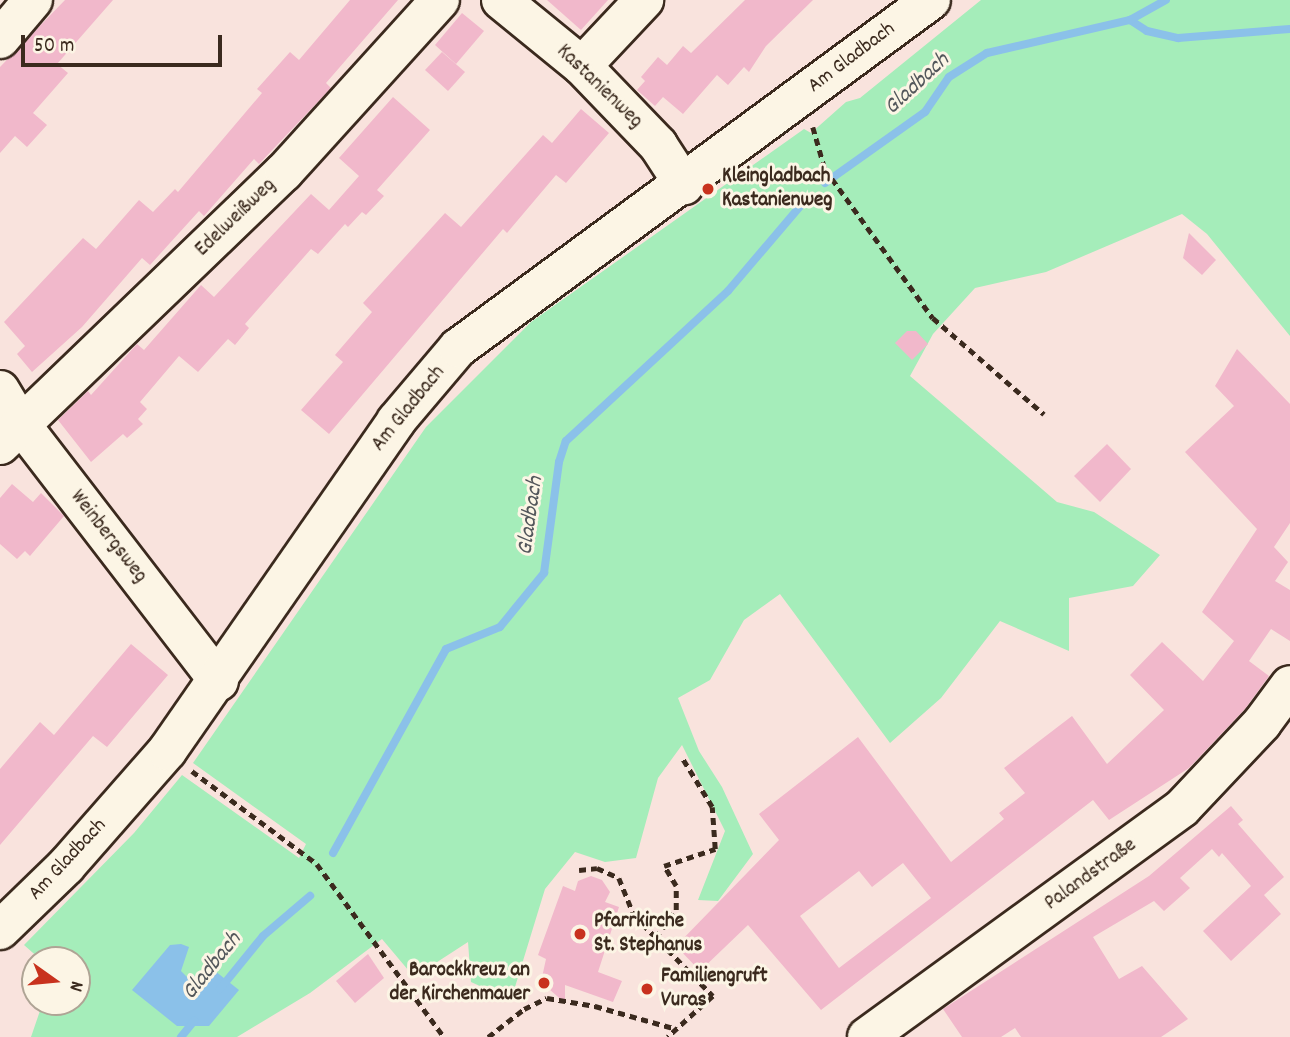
<!DOCTYPE html>
<html>
<head>
<meta charset="utf-8">
<style>
	body { margin:0 }
	#map { position:relative; width:1290px; height:1037px; overflow:hidden; background:#f9e3dd; font-family:Dekko,sans-serif }
	div>[style] { position:absolute }
	.green>* { inset:0; background:#a5edba }
	.water>* { inset:0; background:#8bc1e9 }
	.stream>* { height:8px; margin:-4px; padding:0 4px; transform-origin:4px; border-radius:4px; background:#8bc1e9 }
	.building>* { inset:0; background:#f1b8cb }
	.path>* { height:4.5px; margin-top:-2.25px; transform-origin:0; background:repeating-linear-gradient(90deg,#3b2a1e 0 7px,transparent 0 12px) }
	.roads { filter:drop-shadow(2px 0 #3b2a1e) drop-shadow(-2px 0 #3b2a1e) drop-shadow(0 2px #3b2a1e) drop-shadow(0 -2px #3b2a1e) }
	.minor>* { height:38px; margin:-19px; padding:0 19px; transform-origin:19px; border-radius:19px; background:#fcf5e5 }
	.major>* { height:38px; margin:-19px; padding:0 19px; transform-origin:19px; border-radius:19px; background:#fcf5e5 }
	.dots>* { width:19px; height:19px; translate:-50% -50%; box-sizing:border-box; border:4px solid #fcf5e5; border-radius:50% }
	span { translate:-50% -50%; white-space:nowrap; text-align:center; line-height:1.15; -webkit-text-stroke:6px #fcf5e5; paint-order:stroke }
	.street-label { font-size:21px; color:#3b2a1e }
	.poi-label { font-size:21px; color:#3b2a1e; font-weight:700 }
	.left { translate:0 -50%; text-align:left }
	.right { translate:-100% -50%; text-align:right }
	.water-label { font-size:23px; color:#53575b; font-style:italic }
	.north { position:absolute; left:21px; top:946px; width:70px; height:70px; box-sizing:border-box; background:#fcf5e5; border:2px solid #afa495; border-radius:50%; rotate:105deg; font-size:19px; font-weight:700; line-height:28px; text-align:center; color:#3b2a1e }
	.north::after { content:''; display:block; margin:auto; width:24px; height:32px; background:#c8321e; clip-path:polygon(50% 0,100% 100%,50% 72%,0 100%) }
	.scale { position:absolute; left:21px; top:35px; width:201px; height:32px; box-sizing:border-box; border:4px solid #3b2a1e; border-top:0; padding-left:9px; font-size:21px; line-height:24px; white-space:nowrap; color:#3b2a1e; -webkit-text-stroke:5px #fcf5e5; paint-order:stroke }
</style>
</head>
<body>
<div id="map">
	<div class="green">
		<div style="clip-path:polygon(981px 0,1290px 0,1290px 336px,1207px 234px,1182px 214px,1046px 272px,975px 288px,933px 334px,910px 376px,1057px 502px,1094px 512px,1160px 555px,1133px 586px,1069px 598px,1069px 651px,1000px 621px,941px 698px,890px 743px,780px 594px,744px 620px,710px 680px,678px 698px,699px 751px,722px 787px,753px 854px,718px 901px,698px 900px,725px 831px,682px 745px,658px 778px,636px 858px,605px 862px,575px 852px,545px 889px,511px 1000px,471px 982px,468px 942px,414px 977px,382px 939px,310px 993px,237px 1037px,31px 1037px,43px 1002px,77px 1002px,77px 960px,41px 960px,24px 945px,134px 833px,182px 775px,299px 858px,306px 844px,193px 763px,426px 427px,531px 322px,804px 129px,811px 133px,846px 102px,860px 98px)"></div>
	</div>
	<div class="water">
		<div style="clip-path:polygon(181px 944px,189px 947px,181px 971px,189px 979px,210px 967px,239px 990px,209px 1026px,177px 1026px,132px 990px,170px 945px)"></div>
	</div>
	<div class="stream">
		<div style="left:1130px;top:20px;width:20px;rotate:33deg"></div>
		<div style="left:1147px;top:31px;width:32px;rotate:13deg"></div>
		<div style="left:1178px;top:38px;width:112px;rotate:-4.6deg"></div>
		<div style="left:825px;top:183px;width:123px;rotate:-35.4deg"></div>
		<div style="left:925px;top:112px;width:42px;rotate:-55.6deg"></div>
		<div style="left:949px;top:77px;width:45px;rotate:-32.3deg"></div>
		<div style="left:987px;top:53px;width:147px;rotate:-13deg"></div>
		<div style="left:1130px;top:20px;width:41px;rotate:-29.1deg"></div>
		<div style="left:333px;top:853px;width:233px;rotate:-61deg"></div>
		<div style="left:446px;top:649px;width:58px;rotate:-22.2deg"></div>
		<div style="left:500px;top:627px;width:70px;rotate:-50.8deg"></div>
		<div style="left:544px;top:573px;width:112px;rotate:-82.3deg"></div>
		<div style="left:559px;top:462px;width:22px;rotate:-72deg"></div>
		<div style="left:566px;top:441px;width:221px;rotate:-42.8deg"></div>
		<div style="left:728px;top:291px;width:116px;rotate:-49.6deg"></div>
		<div style="left:220px;top:989px;width:68px;rotate:-50.9deg"></div>
		<div style="left:263px;top:936px;width:62px;rotate:-40.4deg"></div>
		<div style="left:181px;top:1037px;width:21px;rotate:-51deg"></div>
	</div>
	<div class="building">
		<div style="clip-path:polygon(65px 0,113px 0,57px 64px,68px 73px,33px 113px,47px 125px,27px 147px,15px 136px,0 153px,0 67px)"></div>
		<div style="clip-path:polygon(350px 0,398px 0,326px 83px,331px 88px,259px 164px,254px 159px,204px 216px,199px 211px,150px 265px,142px 258px,82px 327px,32px 372px,17px 354px,25px 346px,4px 322px,83px 238px,96px 249px,139px 200px,153px 212px,175px 189px,178px 192px,262px 93px,257px 89px,290px 52px,299px 60px)"></div>
		<div style="clip-path:polygon(547px 0,608px 0,581px 30px)"></div>
		<div style="clip-path:polygon(745px 0,813px 0,766px 46px,749px 72px,744px 67px,728px 85px,717px 75px,683px 114px,663px 97px,655px 106px,637px 90px,645px 81px,641px 77px,658px 57px,667px 65px,683px 46px,691px 53px)"></div>
		<div style="clip-path:polygon(462px 13px,484px 31px,456px 64px,435px 45px)"></div>
		<div style="clip-path:polygon(442px 52px,465px 72px,448px 91px,425px 70px)"></div>
		<div style="clip-path:polygon(393px 97px,430px 130px,377px 190px,384px 196px,366px 215px,362px 212px,348px 227px,345px 224px,318px 254px,311px 249px,245px 324px,249px 328px,235px 345px,228px 339px,198px 372px,179px 356px,140px 402px,147px 409px,138px 419px,143px 424px,127px 438px,123px 434px,91px 462px,58px 420px,88px 391px,91px 395px,137px 344px,144px 350px,201px 285px,214px 297px,311px 194px,329px 210px,359px 176px,339px 158px)"></div>
		<div style="clip-path:polygon(581px 109px,609px 133px,566px 183px,556px 175px,507px 233px,503px 229px,329px 434px,301px 410px,343px 362px,335px 355px,372px 312px,363px 303px,445px 213px,461px 227px,543px 135px,552px 143px)"></div>
		<div style="clip-path:polygon(1189px 233px,1216px 260px,1202px 275px,1183px 258px)"></div>
		<div style="clip-path:polygon(907px 331px,916px 331px,928px 344px,912px 360px,895px 343px)"></div>
		<div style="clip-path:polygon(evenodd,1237px 349px,1290px 404px,1290px 523px,1274px 547px,1288px 562px,1275px 581px,1290px 590px,1290px 641px,1271px 629px,1249px 661px,1269px 676px,1245px 709px,1189px 768px,1109px 820px,1093px 800px,821px 1010px,748px 925px,700px 971px,676px 946px,779px 840px,759px 814px,858px 737px,951px 862px,1004px 819px,999px 813px,1025px 793px,1004px 768px,1072px 716px,1107px 764px,1164px 710px,1130px 675px,1162px 642px,1203px 681px,1234px 641px,1202px 612px,1257px 529px,1185px 452px,1234px 406px,1215px 386px,1237px 349px,903px 863px,931px 898px,839px 968px,800px 916px,859px 871px,872px 887px,903px 863px)"></div>
		<div style="clip-path:polygon(1107px 444px,1131px 469px,1100px 502px,1074px 476px)"></div>
		<div style="clip-path:polygon(12px 484px,33px 502px,41px 493px,64px 516px,30px 556px,25px 551px,17px 559px,0 544px,0 498px)"></div>
		<div style="clip-path:polygon(131px 644px,168px 675px,107px 747px,93px 736px,0 845px,0 769px,40px 722px,54px 735px)"></div>
		<div style="clip-path:polygon(1231px 806px,1243px 820px,1238px 824px,1284px 877px,1264px 895px,1281px 914px,1231px 961px,1203px 931px,1251px 886px,1222px 853px,1219px 857px,1212px 849px,1180px 878px,1190px 888px,1164px 911px,1154px 901px,1093px 937px,1119px 979px,1142px 966px,1188px 1019px,1161px 1037px,1021px 1037px,1015px 1028px,1001px 1037px,962px 1037px,943px 1009px,1149px 876px)"></div>
		<div style="clip-path:polygon(591px 876px,602px 880px,610px 892px,605px 902px,619px 907px,598px 972px,622px 981px,613px 1002px,565px 985px,565px 1003px,541px 982px,546px 959px,538px 955px,563px 886px,575px 891px,578px 881px)"></div>
		<div style="clip-path:polygon(368px 954px,384px 978px,355px 1003px,336px 981px)"></div>
	</div>
	<div class="path">
		<div style="left:813px;top:127px;width:44px;rotate:74.1deg"></div>
		<div style="left:825px;top:169px;width:184px;rotate:54.1deg"></div>
		<div style="left:933px;top:318px;width:147px;rotate:40.9deg"></div>
		<div style="left:192px;top:771px;width:156px;rotate:36.6deg"></div>
		<div style="left:317px;top:864px;width:215px;rotate:53.7deg"></div>
		<div style="left:579px;top:870px;width:18px;rotate:-6deg"></div>
		<div style="left:597px;top:868px;width:24px;rotate:24deg"></div>
		<div style="left:619px;top:878px;width:40px;rotate:68deg"></div>
		<div style="left:634px;top:915px;width:113px;rotate:45.7deg"></div>
		<div style="left:713px;top:996px;width:61px;rotate:137.7deg"></div>
		<div style="left:655px;top:938px;width:35px;rotate:-53deg"></div>
		<div style="left:676px;top:910px;width:24px;rotate:-90deg"></div>
		<div style="left:676px;top:886px;width:23px;rotate:-121deg"></div>
		<div style="left:664px;top:866px;width:54px;rotate:-18.4deg"></div>
		<div style="left:715px;top:849px;width:42px;rotate:-94.1deg"></div>
		<div style="left:712px;top:807px;width:57px;rotate:-121.5deg"></div>
		<div style="left:488px;top:1037px;width:46px;rotate:-37.9deg"></div>
		<div style="left:524px;top:1009px;width:25px;rotate:-26deg"></div>
		<div style="left:547px;top:998px;width:49px;rotate:9.5deg"></div>
		<div style="left:595px;top:1006px;width:85px;rotate:15.7deg"></div>
	</div>
	<div class="roads">
		<div class="minor">
			<div style="left:501px;top:0;width:104px;rotate:39.2deg"></div>
			<div style="left:582px;top:66px;width:110px;rotate:46.1deg"></div>
			<div style="left:658px;top:145px;width:48px;rotate:57deg"></div>
			<div style="left:0;top:39px;width:51px;rotate:-49.8deg"></div>
			<div style="left:582px;top:66px;width:91px;rotate:-46.8deg"></div>
			<div style="left:0;top:390px;width:39px;rotate:59deg"></div>
			<div style="left:20px;top:423px;width:326px;rotate:52.4deg"></div>
			<div style="left:0;top:445px;width:394px;rotate:-43.9deg"></div>
			<div style="left:284px;top:172px;width:232px;rotate:-47.8deg"></div>
			<div style="left:0;top:930px;width:92px;rotate:-44.1deg"></div>
			<div style="left:66px;top:866px;width:153px;rotate:-48.7deg"></div>
			<div style="left:167px;top:751px;width:402px;rotate:-55.2deg"></div>
			<div style="left:396px;top:421px;width:96px;rotate:-49.7deg"></div>
			<div style="left:458px;top:348px;width:587px;rotate:-36.34deg"></div>
		</div>
		<div class="major">
			<div style="left:867px;top:1037px;width:389px;rotate:-36deg"></div>
			<div style="left:1182px;top:808px;width:117px;rotate:-46.7deg"></div>
			<div style="left:1262px;top:723px;width:47px;rotate:-53.6deg"></div>
		</div>
	</div>
	<div class="dots">
		<div style="left:708px;top:189px;background:#c8321e"></div>
		<div style="left:580px;top:934px;background:#c8321e"></div>
		<div style="left:544px;top:983px;background:#c8321e"></div>
		<div style="left:647px;top:989px;background:#c8321e"></div>
	</div>
	<div class="street-label">
		<span style="left:852px;top:58px;rotate:-37deg">Am Gladbach</span>
		<span style="left:599px;top:87px;rotate:44deg">Kastanienweg</span>
		<span style="left:236px;top:218px;rotate:-44deg">Edelweißweg</span>
		<span style="left:409px;top:409px;rotate:-51deg">Am Gladbach</span>
		<span style="left:108px;top:537px;rotate:52deg">Weinbergsweg</span>
		<span style="left:68px;top:860px;rotate:-47deg">Am Gladbach</span>
		<span style="left:1091px;top:875px;rotate:-36deg">Palandstraße</span>
	</div>
	<div class="poi-label">
		<span class="left" style="left:722px;top:189px">Kleingladbach<br>Kastanienweg</span>
		<span class="left" style="left:594px;top:934px">Pfarrkirche<br>St. Stephanus</span>
		<span class="right" style="left:530px;top:983px">Barockkreuz an<br>der Kirchenmauer</span>
		<span class="left" style="left:661px;top:989px">Familiengruft<br>Vuras</span>
	</div>
	<div class="water-label">
		<span style="left:918px;top:85px;rotate:-43deg">Gladbach</span>
		<span style="left:532px;top:516px;rotate:-82deg">Gladbach</span>
		<span style="left:213px;top:967px;rotate:-51deg">Gladbach</span>
	</div>
	<div class="north">N</div>
	<div class="scale">50 m</div>
</div>
</body>
</html>
